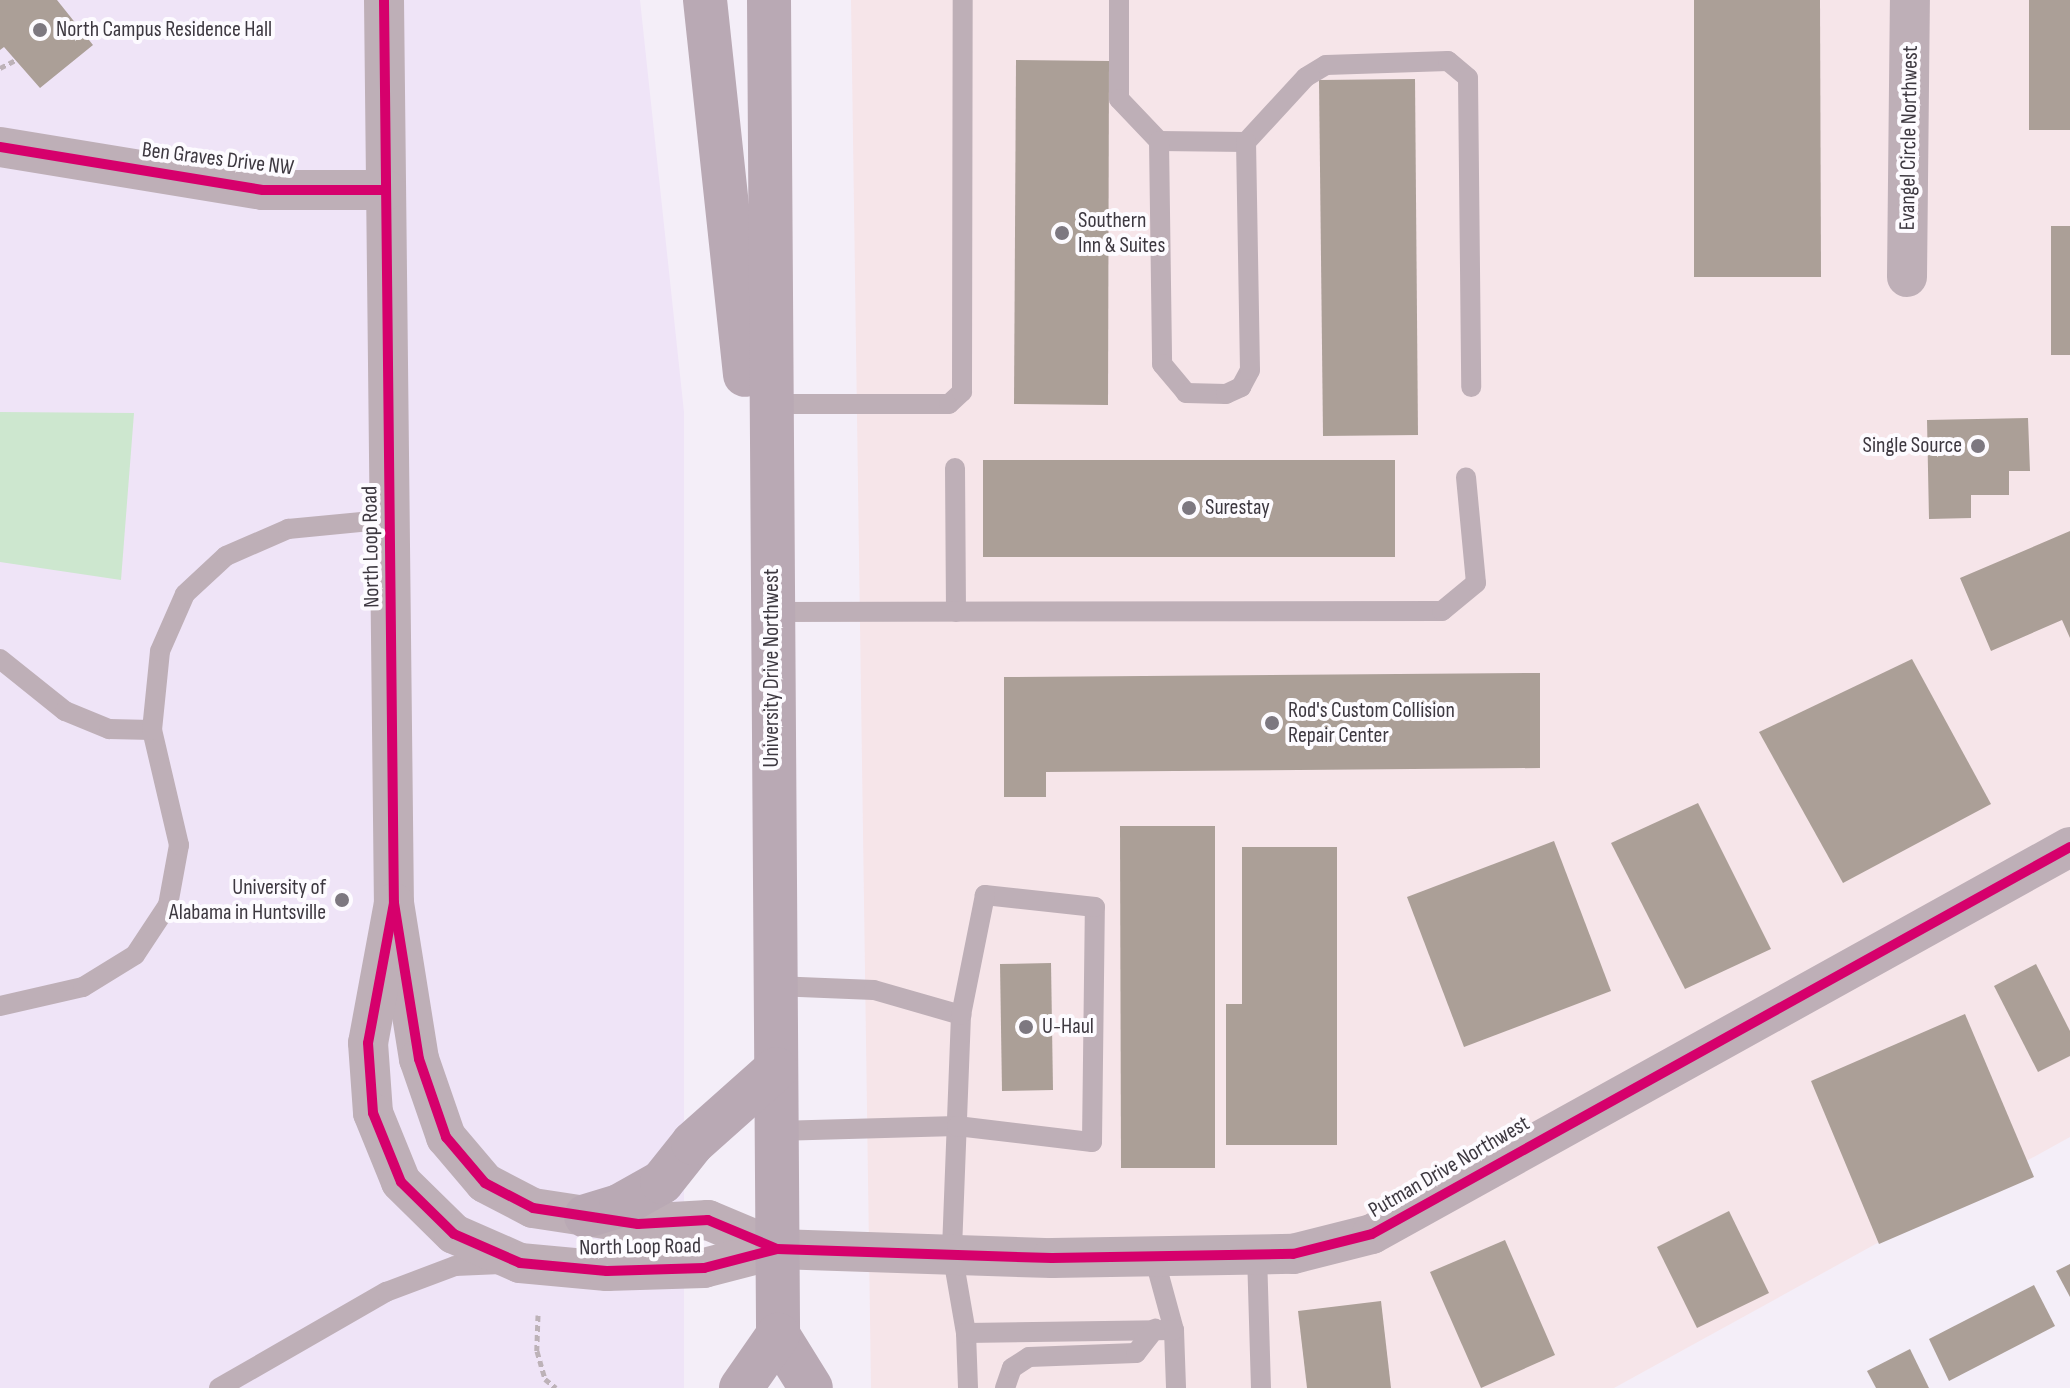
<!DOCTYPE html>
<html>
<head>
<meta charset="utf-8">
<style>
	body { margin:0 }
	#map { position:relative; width:2070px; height:1388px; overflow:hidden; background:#f4eef8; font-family:"Sofia Sans Condensed",sans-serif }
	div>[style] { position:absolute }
	.commercial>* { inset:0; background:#f6e5e9 }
	.built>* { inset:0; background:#efe4f7 }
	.green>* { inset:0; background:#cde7cf }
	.building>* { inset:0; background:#ab9f97 }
	.path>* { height:5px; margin-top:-2.5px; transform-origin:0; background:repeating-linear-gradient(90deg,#bdb2b8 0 6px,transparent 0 10px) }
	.lane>* { height:20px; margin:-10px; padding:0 10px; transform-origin:10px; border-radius:10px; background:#beafb7 }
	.street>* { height:40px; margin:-20px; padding:0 20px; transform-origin:20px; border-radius:20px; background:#beafb7 }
	.highway>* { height:44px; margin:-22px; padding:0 22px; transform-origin:22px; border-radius:22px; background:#b9a9b4 }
	.cycleway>* { height:10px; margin:-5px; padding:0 5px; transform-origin:5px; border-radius:5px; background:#d6006c }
	.dots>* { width:22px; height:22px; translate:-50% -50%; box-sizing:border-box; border:4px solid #fdfbff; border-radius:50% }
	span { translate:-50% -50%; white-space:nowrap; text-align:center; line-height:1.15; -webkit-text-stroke:8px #fdfbff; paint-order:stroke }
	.poi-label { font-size:22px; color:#3d3840 }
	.left { translate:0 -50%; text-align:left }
	.right { translate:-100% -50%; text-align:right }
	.street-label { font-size:22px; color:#3d3840 }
</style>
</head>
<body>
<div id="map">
	<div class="commercial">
		<div style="clip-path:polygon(851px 0,2070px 0,2070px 1137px,1614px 1388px,871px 1388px)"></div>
	</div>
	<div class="built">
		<div style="clip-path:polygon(0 0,640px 0,684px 412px,684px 1388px,0 1388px)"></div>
	</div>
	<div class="green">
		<div style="clip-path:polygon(0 412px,134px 413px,121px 580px,0 562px)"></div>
	</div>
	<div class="building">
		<div style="clip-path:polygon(0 0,57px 0,93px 45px,40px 88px,4px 47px,0 50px)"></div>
		<div style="clip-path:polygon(1694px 0,1820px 0,1821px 277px,1694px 277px)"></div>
		<div style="clip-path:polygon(2029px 0,2070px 0,2070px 130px,2029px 130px)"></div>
		<div style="clip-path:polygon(1016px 60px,1109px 61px,1108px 405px,1014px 404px)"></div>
		<div style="clip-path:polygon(1415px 79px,1418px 435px,1323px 436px,1319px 80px)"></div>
		<div style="clip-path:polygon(2051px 226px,2070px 226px,2070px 355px,2051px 355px)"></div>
		<div style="clip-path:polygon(2028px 418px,2030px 471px,2009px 471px,2009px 495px,1971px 495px,1971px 518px,1929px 519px,1927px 420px)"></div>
		<div style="clip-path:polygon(983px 460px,1395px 460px,1395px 557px,983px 557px)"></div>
		<div style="clip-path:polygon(2070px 531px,2070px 638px,2062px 620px,1991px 651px,1960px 578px)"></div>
		<div style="clip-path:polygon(1912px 659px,1991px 804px,1843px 883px,1759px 732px)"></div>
		<div style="clip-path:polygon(1540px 673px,1540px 768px,1046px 772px,1046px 797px,1004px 797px,1004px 677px)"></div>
		<div style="clip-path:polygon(1698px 803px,1771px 949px,1685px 989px,1611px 843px)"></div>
		<div style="clip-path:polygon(1120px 826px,1215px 826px,1215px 1168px,1121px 1168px)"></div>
		<div style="clip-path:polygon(1554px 841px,1611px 991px,1464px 1047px,1407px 897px)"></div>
		<div style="clip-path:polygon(1242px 847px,1337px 847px,1337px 1145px,1226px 1145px,1226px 1004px,1242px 1004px)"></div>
		<div style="clip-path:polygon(1051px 963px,1053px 1090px,1002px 1091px,1000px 964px)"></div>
		<div style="clip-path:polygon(2036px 964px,2070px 1031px,2070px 1056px,2038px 1072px,1994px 986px)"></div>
		<div style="clip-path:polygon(1965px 1014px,2034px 1177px,1879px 1244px,1811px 1081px)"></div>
		<div style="clip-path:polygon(1729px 1211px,1769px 1293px,1697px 1328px,1657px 1247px)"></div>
		<div style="clip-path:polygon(1505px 1240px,1555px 1355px,1481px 1388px,1430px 1272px)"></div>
		<div style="clip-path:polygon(2070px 1264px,2070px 1297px,2056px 1271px)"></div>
		<div style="clip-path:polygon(2034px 1285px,2055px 1326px,1949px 1381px,1929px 1339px)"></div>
		<div style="clip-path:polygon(1381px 1301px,1391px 1388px,1307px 1388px,1298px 1311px)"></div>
		<div style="clip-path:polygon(1910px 1349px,1929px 1388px,1876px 1388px,1867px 1371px)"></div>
	</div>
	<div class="path">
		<div style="left:0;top:68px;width:18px;rotate:-27deg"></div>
		<div style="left:538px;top:1315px;width:36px;rotate:92deg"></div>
		<div style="left:537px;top:1351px;width:29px;rotate:74deg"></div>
		<div style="left:545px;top:1379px;width:14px;rotate:39deg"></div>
	</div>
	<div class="lane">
		<div style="left:1119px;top:0;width:99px;rotate:90deg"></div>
		<div style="left:1119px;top:99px;width:58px;rotate:46.4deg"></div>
		<div style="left:1159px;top:141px;width:87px;rotate:0.7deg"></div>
		<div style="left:1246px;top:142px;width:88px;rotate:-47.3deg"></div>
		<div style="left:1306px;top:77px;width:23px;rotate:-31deg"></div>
		<div style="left:1326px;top:65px;width:122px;rotate:-1.9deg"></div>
		<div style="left:1448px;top:61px;width:26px;rotate:40deg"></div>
		<div style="left:1468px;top:78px;width:309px;rotate:89.4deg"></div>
		<div style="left:1159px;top:141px;width:223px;rotate:89.2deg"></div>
		<div style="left:1162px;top:364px;width:38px;rotate:50deg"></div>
		<div style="left:1186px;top:393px;width:40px;rotate:1.4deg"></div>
		<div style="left:1226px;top:394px;width:17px;rotate:-25deg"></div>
		<div style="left:1241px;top:387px;width:19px;rotate:-62deg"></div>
		<div style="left:1250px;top:370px;width:228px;rotate:-91deg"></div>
		<div style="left:771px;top:404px;width:178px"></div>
		<div style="left:949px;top:404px;width:18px;rotate:-43deg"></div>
		<div style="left:962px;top:392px;width:392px;rotate:-89.9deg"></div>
		<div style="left:955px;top:468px;width:144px;rotate:89.6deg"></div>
		<div style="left:772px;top:612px;width:670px;rotate:-0.09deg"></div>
		<div style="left:1442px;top:611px;width:44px;rotate:-39.5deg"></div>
		<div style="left:1476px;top:583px;width:106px;rotate:-95.4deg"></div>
		<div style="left:0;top:659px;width:83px;rotate:38.7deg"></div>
		<div style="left:65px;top:711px;width:48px;rotate:22.2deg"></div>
		<div style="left:109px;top:729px;width:43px;rotate:1.3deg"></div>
		<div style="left:775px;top:986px;width:99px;rotate:2.3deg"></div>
		<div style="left:874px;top:990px;width:91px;rotate:16deg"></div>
		<div style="left:961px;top:1015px;width:237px;rotate:92.2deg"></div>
		<div style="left:952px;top:1252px;width:82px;rotate:80.2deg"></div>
		<div style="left:966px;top:1333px;width:55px;rotate:87.9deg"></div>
		<div style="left:0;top:1006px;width:85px;rotate:-12.9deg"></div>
		<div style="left:83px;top:987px;width:61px;rotate:-31.6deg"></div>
		<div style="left:135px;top:955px;width:60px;rotate:-56.6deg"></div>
		<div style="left:168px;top:905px;width:61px;rotate:-79.6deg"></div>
		<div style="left:179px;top:845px;width:118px;rotate:-103.2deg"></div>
		<div style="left:152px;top:730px;width:79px;rotate:-84.2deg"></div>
		<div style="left:160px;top:651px;width:62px;rotate:-66.3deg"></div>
		<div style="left:185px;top:594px;width:56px;rotate:-42.8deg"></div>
		<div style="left:226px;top:556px;width:68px;rotate:-23.5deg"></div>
		<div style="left:288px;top:529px;width:103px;rotate:-5.5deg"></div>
		<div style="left:776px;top:1131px;width:181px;rotate:-1.6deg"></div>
		<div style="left:957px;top:1126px;width:136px;rotate:6.8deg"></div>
		<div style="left:1092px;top:1142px;width:235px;rotate:-89.3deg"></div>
		<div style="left:1095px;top:907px;width:111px;rotate:-173.8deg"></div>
		<div style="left:985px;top:895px;width:122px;rotate:101.3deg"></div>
		<div style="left:1257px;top:1254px;width:134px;rotate:88.3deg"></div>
		<div style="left:1154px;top:1257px;width:76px;rotate:74.7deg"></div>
		<div style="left:1174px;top:1330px;width:58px;rotate:88deg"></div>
		<div style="left:966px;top:1333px;width:208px;rotate:-0.8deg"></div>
		<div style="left:219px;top:1388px;width:193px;rotate:-29.9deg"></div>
		<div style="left:386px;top:1292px;width:74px;rotate:-20.6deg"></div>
		<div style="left:455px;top:1266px;width:46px;rotate:-2.5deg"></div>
		<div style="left:1005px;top:1388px;width:21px;rotate:-71deg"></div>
		<div style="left:1012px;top:1368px;width:20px;rotate:-33deg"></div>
		<div style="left:1029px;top:1357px;width:107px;rotate:-2.1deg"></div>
		<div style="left:1136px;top:1353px;width:31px;rotate:-52deg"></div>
	</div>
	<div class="street">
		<div style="left:384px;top:0;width:903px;rotate:89.37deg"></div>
		<div style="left:394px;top:903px;width:158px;rotate:80.9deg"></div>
		<div style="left:419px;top:1059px;width:83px;rotate:70.9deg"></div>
		<div style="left:446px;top:1137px;width:60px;rotate:49.7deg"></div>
		<div style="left:485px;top:1183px;width:54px;rotate:27.5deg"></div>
		<div style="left:533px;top:1208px;width:106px;rotate:8.7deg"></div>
		<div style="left:638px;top:1224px;width:70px;rotate:-3.3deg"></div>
		<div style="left:708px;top:1220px;width:75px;rotate:22.8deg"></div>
		<div style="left:0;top:147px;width:266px;rotate:9.3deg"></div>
		<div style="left:263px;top:190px;width:123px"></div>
		<div style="left:1907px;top:277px;width:277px;rotate:-89.4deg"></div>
		<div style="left:394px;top:903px;width:142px;rotate:100.5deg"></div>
		<div style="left:368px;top:1043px;width:70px;rotate:85.9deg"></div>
		<div style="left:373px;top:1113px;width:74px;rotate:67.9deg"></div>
		<div style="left:401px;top:1182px;width:74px;rotate:44.5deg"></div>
		<div style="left:454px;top:1234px;width:72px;rotate:23.7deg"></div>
		<div style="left:520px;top:1263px;width:87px;rotate:5.3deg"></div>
		<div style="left:607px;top:1271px;width:97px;rotate:-1.8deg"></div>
		<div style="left:704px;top:1268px;width:75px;rotate:-14.6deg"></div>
		<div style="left:777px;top:1249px;width:275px;rotate:1.9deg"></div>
		<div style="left:1052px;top:1258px;width:241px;rotate:-1deg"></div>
		<div style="left:1293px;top:1254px;width:81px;rotate:-14.2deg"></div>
		<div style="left:1372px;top:1234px;width:798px;rotate:-29.01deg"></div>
	</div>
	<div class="highway">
		<div style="left:705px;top:0;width:377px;rotate:83.9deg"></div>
		<div style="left:769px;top:0;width:1335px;rotate:89.61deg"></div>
		<div style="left:778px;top:1335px;width:62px;rotate:58.1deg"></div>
		<div style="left:586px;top:1216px;width:37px;rotate:-17deg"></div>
		<div style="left:621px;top:1205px;width:47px;rotate:-29.3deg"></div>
		<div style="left:662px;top:1182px;width:50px;rotate:-51.5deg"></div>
		<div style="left:693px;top:1143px;width:111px;rotate:-41.7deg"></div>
		<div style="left:741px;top:1388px;width:65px;rotate:-55.1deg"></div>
	</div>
	<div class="cycleway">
		<div style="left:384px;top:0;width:903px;rotate:89.37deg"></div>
		<div style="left:394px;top:903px;width:158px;rotate:80.9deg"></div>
		<div style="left:419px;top:1059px;width:83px;rotate:70.9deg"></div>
		<div style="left:446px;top:1137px;width:60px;rotate:49.7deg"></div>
		<div style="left:485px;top:1183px;width:54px;rotate:27.5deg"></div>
		<div style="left:533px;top:1208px;width:106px;rotate:8.7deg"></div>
		<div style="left:638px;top:1224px;width:70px;rotate:-3.3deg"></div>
		<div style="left:708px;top:1220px;width:75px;rotate:22.8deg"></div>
		<div style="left:0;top:147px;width:266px;rotate:9.3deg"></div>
		<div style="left:263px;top:190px;width:123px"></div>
		<div style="left:394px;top:903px;width:142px;rotate:100.5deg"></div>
		<div style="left:368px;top:1043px;width:70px;rotate:85.9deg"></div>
		<div style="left:373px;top:1113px;width:74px;rotate:67.9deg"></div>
		<div style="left:401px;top:1182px;width:74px;rotate:44.5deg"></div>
		<div style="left:454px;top:1234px;width:72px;rotate:23.7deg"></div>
		<div style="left:520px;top:1263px;width:87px;rotate:5.3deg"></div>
		<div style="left:607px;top:1271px;width:97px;rotate:-1.8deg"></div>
		<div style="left:704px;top:1268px;width:75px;rotate:-14.6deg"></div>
		<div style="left:777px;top:1249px;width:275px;rotate:1.9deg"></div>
		<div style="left:1052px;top:1258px;width:241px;rotate:-1deg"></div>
		<div style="left:1293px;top:1254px;width:81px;rotate:-14.2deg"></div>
		<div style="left:1372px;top:1234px;width:798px;rotate:-29.01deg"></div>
	</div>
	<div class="dots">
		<div style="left:40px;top:30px;background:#7d7880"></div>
		<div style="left:1062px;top:233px;background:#7d7880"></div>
		<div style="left:1978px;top:446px;background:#7d7880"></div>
		<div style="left:1189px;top:508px;background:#7d7880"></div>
		<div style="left:1272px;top:723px;background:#7d7880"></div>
		<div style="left:342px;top:900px;background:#7d7880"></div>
		<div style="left:1026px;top:1027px;background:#7d7880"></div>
	</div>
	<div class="poi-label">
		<span class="left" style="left:56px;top:30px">North Campus Residence Hall</span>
		<span class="left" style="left:1078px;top:233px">Southern<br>Inn &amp; Suites</span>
		<span class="right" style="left:1962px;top:446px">Single Source</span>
		<span class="left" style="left:1205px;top:508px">Surestay</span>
		<span class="left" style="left:1288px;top:723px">Rod's Custom Collision<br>Repair Center</span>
		<span class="right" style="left:326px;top:900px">University of<br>Alabama in Huntsville</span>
		<span class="left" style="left:1042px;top:1027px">U-Haul</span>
	</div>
	<div class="street-label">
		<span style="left:1909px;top:138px;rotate:-89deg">Evangel Circle Northwest</span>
		<span style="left:218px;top:159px;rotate:7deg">Ben Graves Drive NW</span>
		<span style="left:371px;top:547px;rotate:-91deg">North Loop Road</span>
		<span style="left:772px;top:668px;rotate:-90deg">University Drive Northwest</span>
		<span style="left:1449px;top:1167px;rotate:-30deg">Putman Drive Northwest</span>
		<span style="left:640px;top:1247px;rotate:-1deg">North Loop Road</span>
	</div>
</div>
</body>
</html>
